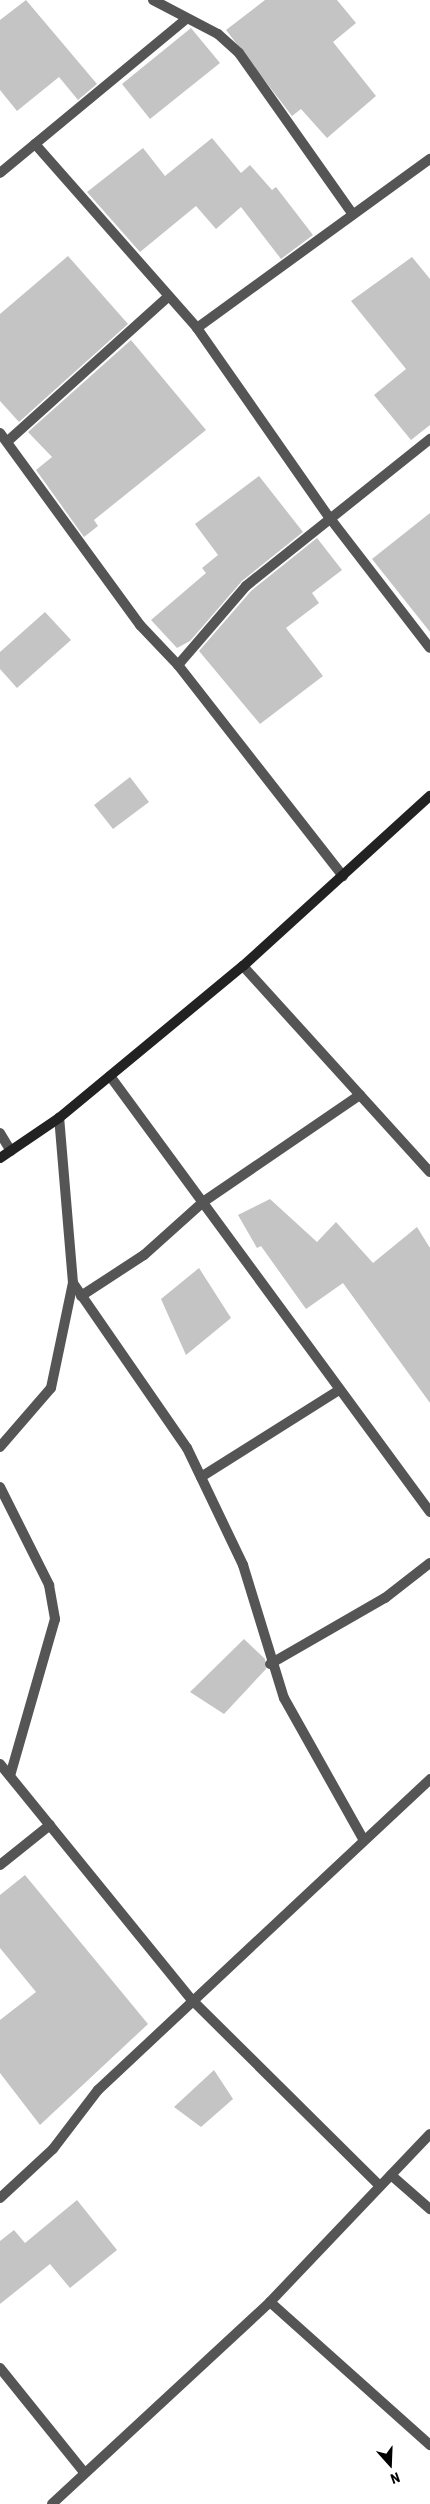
<!DOCTYPE html>
<html>
<head>
<meta charset="utf-8">
<style>
	body { margin:0 }
	#map { position:relative; width:430px; height:2504px; overflow:hidden; background:#fff; font-family:"Roboto Condensed",sans-serif }
	div>[style] { position:absolute }
	.building>* { inset:0; background:#c4c4c4 }
	.street>* { height:10px; margin:-5px; padding:0 5px; transform-origin:5px; border-radius:5px; background:#555 }
	.secondary>* { height:10px; margin:-5px; padding:0 5px; transform-origin:5px; border-radius:5px; background:#222 }
	span { translate:-50% -50%; white-space:nowrap; text-align:center; line-height:1.15; -webkit-text-stroke:4px #fff; paint-order:stroke }
	.north { position:absolute; left:365px; top:2439px; width:50px; height:50px; -webkit-text-stroke:4px #fff; paint-order:stroke; rotate:160deg; font-size:14px; font-weight:700; line-height:20px; text-align:center; color:#000 }
	.north::after { content:''; display:block; margin:auto; width:18px; height:22px; background:#000; clip-path:polygon(50% 0,100% 100%,50% 72%,0 100%) }
</style>
</head>
<body>
<div id="map">
	<div class="building">
		<div style="clip-path:polygon(26px 0,97px 84px,78px 100px,59px 77px,17px 111px,0 90px,0 20px)"></div>
		<div style="clip-path:polygon(265px 0,337px 0,356px 23px,333px 42px,376px 96px,327px 138px,301px 109px,292px 116px,226px 30px)"></div>
		<div style="clip-path:polygon(191px 28px,220px 63px,150px 119px,122px 84px)"></div>
		<div style="clip-path:polygon(212px 138px,241px 173px,250px 165px,272px 190px,276px 187px,313px 235px,281px 259px,241px 207px,216px 229px,196px 206px,140px 252px,87px 192px,143px 148px,165px 176px)"></div>
		<div style="clip-path:polygon(68px 256px,128px 324px,19px 422px,0 401px,0 314px)"></div>
		<div style="clip-path:polygon(412px 257px,430px 279px,430px 425px,411px 440px,374px 395px,406px 369px,351px 301px)"></div>
		<div style="clip-path:polygon(131px 340px,206px 430px,94px 520px,98px 526px,84px 537px,36px 470px,52px 457px,28px 432px)"></div>
		<div style="clip-path:polygon(259px 476px,303px 532px,242px 581px,190px 641px,177px 648px,151px 620px,206px 573px,202px 568px,218px 555px,195px 524px)"></div>
		<div style="clip-path:polygon(430px 513px,430px 632px,372px 559px)"></div>
		<div style="clip-path:polygon(317px 538px,342px 570px,312px 593px,319px 603px,286px 628px,323px 676px,260px 724px,199px 651px,251px 591px)"></div>
		<div style="clip-path:polygon(45px 612px,71px 640px,17px 688px,0 669px,0 652px)"></div>
		<div style="clip-path:polygon(130px 777px,149px 802px,113px 829px,94px 805px)"></div>
		<div style="clip-path:polygon(270px 1199px,317px 1242px,336px 1222px,373px 1263px,417px 1227px,430px 1248px,430px 1403px,343px 1283px,306px 1309px,261px 1246px,257px 1248px,238px 1215px)"></div>
		<div style="clip-path:polygon(199px 1268px,231px 1318px,186px 1355px,161px 1299px)"></div>
		<div style="clip-path:polygon(244px 1639px,265px 1659px,266px 1669px,224px 1714px,190px 1692px)"></div>
		<div style="clip-path:polygon(25px 1875px,148px 2024px,40px 2125px,0 2073px,0 2020px,36px 1992px,0 1948px,0 1895px)"></div>
		<div style="clip-path:polygon(214px 2070px,233px 2099px,201px 2127px,174px 2107px)"></div>
		<div style="clip-path:polygon(77px 2200px,117px 2250px,70px 2288px,50px 2264px,0 2304px,0 2241px,14px 2230px,25px 2243px)"></div>
	</div>
	<div class="street">
		<div style="left:153px;top:0;width:73px;rotate:27.6deg"></div>
		<div style="left:218px;top:34px;width:28px;rotate:42deg"></div>
		<div style="left:239px;top:53px;width:196px;rotate:54.8deg"></div>
		<div style="left:35px;top:144px;width:245px;rotate:48.6deg"></div>
		<div style="left:197px;top:328px;width:231px;rotate:55.1deg"></div>
		<div style="left:329px;top:517px;width:165px;rotate:52.4deg"></div>
		<div style="left:0;top:173px;width:240px;rotate:-39.6deg"></div>
		<div style="left:197px;top:328px;width:288px;rotate:-36deg"></div>
		<div style="left:0;top:433px;width:238px;rotate:53.9deg"></div>
		<div style="left:140px;top:625px;width:55px;rotate:46.5deg"></div>
		<div style="left:178px;top:665px;width:268px;rotate:52deg"></div>
		<div style="left:9px;top:440px;width:214px;rotate:-42deg"></div>
		<div style="left:178px;top:665px;width:104px;rotate:-49.3deg"></div>
		<div style="left:246px;top:586px;width:236px;rotate:-38.6deg"></div>
		<div style="left:243px;top:966px;width:278px;rotate:47.8deg"></div>
		<div style="left:110px;top:1076px;width:541px;rotate:53.72deg"></div>
		<div style="left:0;top:1133px;width:21px;rotate:59deg"></div>
		<div style="left:73px;top:1283px;width:201px;rotate:55.4deg"></div>
		<div style="left:187px;top:1448px;width:130px;rotate:64.4deg"></div>
		<div style="left:243px;top:1565px;width:139px;rotate:72.9deg"></div>
		<div style="left:284px;top:1698px;width:162px;rotate:60.7deg"></div>
		<div style="left:81px;top:1296px;width:75px;rotate:-33.1deg"></div>
		<div style="left:144px;top:1255px;width:79px;rotate:-41.9deg"></div>
		<div style="left:203px;top:1202px;width:190px;rotate:-34.3deg"></div>
		<div style="left:0;top:1447px;width:78px;rotate:-49.2deg"></div>
		<div style="left:51px;top:1388px;width:107px;rotate:-78.2deg"></div>
		<div style="left:73px;top:1283px;width:166px;rotate:-94.8deg"></div>
		<div style="left:201px;top:1477px;width:163px;rotate:-32.2deg"></div>
		<div style="left:0;top:1487px;width:110px;rotate:63.4deg"></div>
		<div style="left:49px;top:1585px;width:35px;rotate:80deg"></div>
		<div style="left:55px;top:1619px;width:163px;rotate:106deg"></div>
		<div style="left:270px;top:1664px;width:133px;rotate:-29.9deg"></div>
		<div style="left:385px;top:1598px;width:57px;rotate:-37.9deg"></div>
		<div style="left:0;top:1764px;width:304px;rotate:50.9deg"></div>
		<div style="left:192px;top:2000px;width:264px;rotate:44.7deg"></div>
		<div style="left:0;top:1865px;width:64px;rotate:-38.7deg"></div>
		<div style="left:391px;top:2175px;width:52px;rotate:41.1deg"></div>
		<div style="left:0;top:2198px;width:72px;rotate:-42.8deg"></div>
		<div style="left:53px;top:2149px;width:74px;rotate:-52.7deg"></div>
		<div style="left:98px;top:2090px;width:455px;rotate:-43.1deg"></div>
		<div style="left:270px;top:2302px;width:215px;rotate:41.8deg"></div>
		<div style="left:0;top:2368px;width:134px;rotate:51.1deg"></div>
		<div style="left:52px;top:2504px;width:297px;rotate:-42.8deg"></div>
		<div style="left:270px;top:2302px;width:232px;rotate:-46.4deg"></div>
	</div>
	<div class="secondary">
		<div style="left:0;top:1158px;width:71px;rotate:-34.1deg"></div>
		<div style="left:59px;top:1118px;width:239px;rotate:-39.6deg"></div>
		<div style="left:243px;top:966px;width:253px;rotate:-42.3deg"></div>
	</div>
	<div class="north">N</div>
</div>
</body>
</html>
